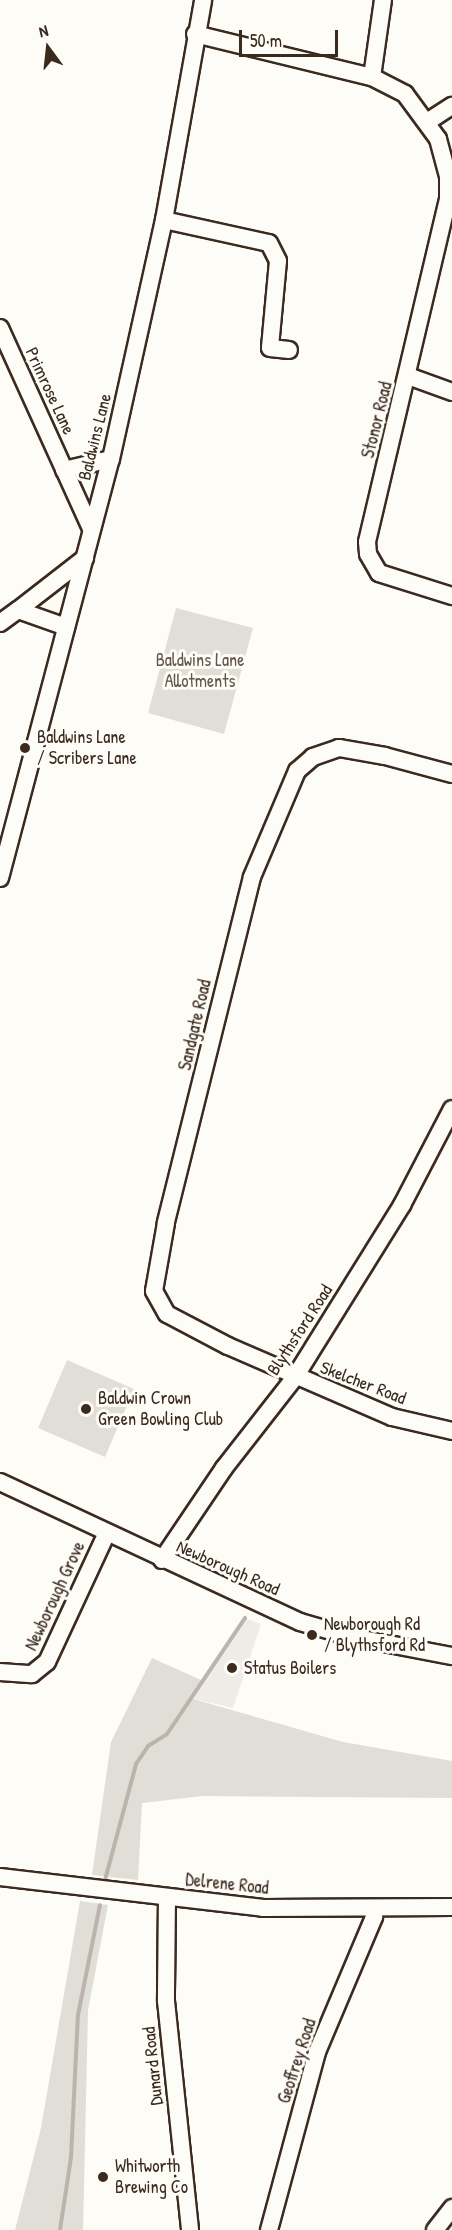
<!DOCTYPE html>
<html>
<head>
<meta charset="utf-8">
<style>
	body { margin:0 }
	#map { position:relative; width:452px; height:2230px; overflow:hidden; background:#fdfcf7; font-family:"Patrick Hand",sans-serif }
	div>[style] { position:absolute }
	.built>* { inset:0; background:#efece7 }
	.green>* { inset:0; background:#e1ded7 }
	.stream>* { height:4px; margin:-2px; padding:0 2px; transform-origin:2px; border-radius:2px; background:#bbb4ad }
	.roads { filter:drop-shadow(2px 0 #3b2a1e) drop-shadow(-2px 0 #3b2a1e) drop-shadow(0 2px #3b2a1e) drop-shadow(0 -2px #3b2a1e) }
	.minor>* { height:16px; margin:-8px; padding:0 8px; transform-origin:8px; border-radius:8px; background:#fdfcf7 }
	.dots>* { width:16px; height:16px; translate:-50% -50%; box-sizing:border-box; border:3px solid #fdfcf7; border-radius:50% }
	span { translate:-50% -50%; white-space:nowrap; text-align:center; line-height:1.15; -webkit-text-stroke:6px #fdfcf7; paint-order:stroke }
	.street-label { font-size:18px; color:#3b2a1e }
	.park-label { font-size:18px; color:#64574c }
	.poi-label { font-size:18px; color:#3b2a1e }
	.left { translate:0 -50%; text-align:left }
	.north { position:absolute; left:18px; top:18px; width:60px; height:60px; -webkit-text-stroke:4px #fdfcf7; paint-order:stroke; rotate:345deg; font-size:16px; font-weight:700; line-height:24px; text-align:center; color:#3b2a1e }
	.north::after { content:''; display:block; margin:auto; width:21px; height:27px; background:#3b2a1e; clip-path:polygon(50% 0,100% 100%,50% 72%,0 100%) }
	.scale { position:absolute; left:239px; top:30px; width:99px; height:27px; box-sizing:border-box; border:3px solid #3b2a1e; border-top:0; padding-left:8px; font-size:18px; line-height:21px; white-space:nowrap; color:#3b2a1e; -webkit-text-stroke:4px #fdfcf7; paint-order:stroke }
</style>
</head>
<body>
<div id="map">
	<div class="built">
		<div style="clip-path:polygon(245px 1618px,261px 1624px,233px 1708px,190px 1698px)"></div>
	</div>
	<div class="green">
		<div style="clip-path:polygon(176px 608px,253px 628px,224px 734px,148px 713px)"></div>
		<div style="clip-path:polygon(67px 1360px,134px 1389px,105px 1457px,38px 1428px)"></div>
		<div style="clip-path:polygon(152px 1658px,201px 1680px,190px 1698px,343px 1742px,452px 1761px,452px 1798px,203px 1796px,142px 1803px,138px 1880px,92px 1875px,111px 1742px)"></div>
		<div style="clip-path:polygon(80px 1901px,108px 1905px,88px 2010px,83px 2230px,15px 2230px,41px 2128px)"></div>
	</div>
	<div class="stream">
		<div style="left:105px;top:1880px;width:120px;rotate:-75deg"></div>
		<div style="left:136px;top:1764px;width:22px;rotate:-56deg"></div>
		<div style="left:148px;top:1746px;width:22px;rotate:-32deg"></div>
		<div style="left:167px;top:1734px;width:140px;rotate:-56.1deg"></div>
		<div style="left:60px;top:2230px;width:74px;rotate:-81.4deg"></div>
		<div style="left:71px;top:2157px;width:142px;rotate:-87.2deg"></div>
		<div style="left:78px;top:2015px;width:112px;rotate:-78.7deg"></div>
	</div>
	<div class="roads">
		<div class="minor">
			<div style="left:195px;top:34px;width:182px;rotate:13.7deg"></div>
			<div style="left:372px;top:77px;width:37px;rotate:27deg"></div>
			<div style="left:405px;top:94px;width:56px;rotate:53.7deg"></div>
			<div style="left:438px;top:139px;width:38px;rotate:75deg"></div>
			<div style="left:448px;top:176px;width:23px;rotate:90deg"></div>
			<div style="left:448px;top:199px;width:352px;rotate:103.3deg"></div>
			<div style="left:367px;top:542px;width:12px;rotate:85deg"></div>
			<div style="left:368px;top:554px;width:22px;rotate:60deg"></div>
			<div style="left:379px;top:573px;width:77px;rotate:17.5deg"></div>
			<div style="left:372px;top:77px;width:78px;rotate:-81.9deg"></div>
			<div style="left:427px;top:122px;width:30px;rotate:-33deg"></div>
			<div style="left:164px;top:220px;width:107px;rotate:12.4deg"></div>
			<div style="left:269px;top:243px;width:20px;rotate:63deg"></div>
			<div style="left:278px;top:261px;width:87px;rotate:95.3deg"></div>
			<div style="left:270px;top:348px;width:19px;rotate:6deg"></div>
			<div style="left:0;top:328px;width:221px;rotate:65.6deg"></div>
			<div style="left:408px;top:376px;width:47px;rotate:20deg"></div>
			<div style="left:64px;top:470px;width:48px;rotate:-13.2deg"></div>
			<div style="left:18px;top:610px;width:85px;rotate:-37.8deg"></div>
			<div style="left:0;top:623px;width:22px;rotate:-36deg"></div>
			<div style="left:18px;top:610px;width:51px;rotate:19.5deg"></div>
			<div style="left:452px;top:774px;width:69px;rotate:-165deg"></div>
			<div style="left:385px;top:756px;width:47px;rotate:-170.1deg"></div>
			<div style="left:339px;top:748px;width:28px;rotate:161deg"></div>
			<div style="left:313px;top:757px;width:21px;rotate:139deg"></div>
			<div style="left:297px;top:771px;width:115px;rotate:113deg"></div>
			<div style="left:252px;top:877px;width:357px;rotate:104deg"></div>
			<div style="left:166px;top:1223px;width:69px;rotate:100deg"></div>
			<div style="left:154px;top:1291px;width:26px;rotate:61deg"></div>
			<div style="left:167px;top:1314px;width:69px;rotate:27.7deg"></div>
			<div style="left:228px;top:1346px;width:179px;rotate:23.4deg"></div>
			<div style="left:392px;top:1417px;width:62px;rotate:13.1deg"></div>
			<div style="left:0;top:878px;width:433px;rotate:-75.2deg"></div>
			<div style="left:111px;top:459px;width:245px;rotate:-77.5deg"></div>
			<div style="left:164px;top:220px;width:223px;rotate:-79.9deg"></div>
			<div style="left:0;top:1482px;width:331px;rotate:25deg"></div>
			<div style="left:300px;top:1622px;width:54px;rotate:16.1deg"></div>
			<div style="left:352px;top:1637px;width:102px;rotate:10.8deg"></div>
			<div style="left:162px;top:1560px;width:111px;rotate:-56deg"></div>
			<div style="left:224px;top:1468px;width:115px;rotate:-52deg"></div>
			<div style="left:295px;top:1377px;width:203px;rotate:-58.1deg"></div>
			<div style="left:402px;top:1205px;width:108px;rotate:-62.5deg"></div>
			<div style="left:0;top:1672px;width:32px;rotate:4deg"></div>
			<div style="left:32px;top:1674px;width:19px;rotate:-39deg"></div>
			<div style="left:47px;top:1662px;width:142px;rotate:-65.1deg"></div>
			<div style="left:0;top:1877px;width:265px;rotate:6.7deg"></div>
			<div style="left:263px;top:1908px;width:189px;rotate:-0.3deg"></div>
			<div style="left:167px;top:1897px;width:104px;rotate:90.6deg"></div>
			<div style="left:166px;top:2001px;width:230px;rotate:84deg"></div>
			<div style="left:269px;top:2230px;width:184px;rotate:-74.9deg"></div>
			<div style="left:317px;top:2052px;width:147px;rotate:-67.1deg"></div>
			<div style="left:374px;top:1917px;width:9px;rotate:-96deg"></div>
			<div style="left:435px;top:2230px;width:28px;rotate:-52deg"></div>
		</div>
	</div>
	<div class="dots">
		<div style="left:25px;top:748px;background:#3b2a1e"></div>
		<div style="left:86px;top:1409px;background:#3b2a1e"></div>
		<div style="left:312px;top:1635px;background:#3b2a1e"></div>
		<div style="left:232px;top:1668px;background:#3b2a1e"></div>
		<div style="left:103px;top:2177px;background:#3b2a1e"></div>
	</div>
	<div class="street-label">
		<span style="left:50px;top:391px;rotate:65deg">Primrose Lane</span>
		<span style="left:377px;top:420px;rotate:-76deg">Stonor Road</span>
		<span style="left:95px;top:437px;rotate:-76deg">Baldwins Lane</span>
		<span style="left:195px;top:1025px;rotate:-77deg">Sandgate Road</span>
		<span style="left:300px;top:1330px;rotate:-57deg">Blythsford Road</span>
		<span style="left:363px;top:1383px;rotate:21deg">Skelcher Road</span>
		<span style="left:228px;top:1568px;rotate:24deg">Newborough Road</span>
		<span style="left:55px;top:1596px;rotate:-65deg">Newborough Grove</span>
		<span style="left:227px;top:1884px;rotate:6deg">Delrene Road</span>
		<span style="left:297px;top:2061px;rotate:-72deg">Geoffrey Road</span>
		<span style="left:153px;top:2066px;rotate:-96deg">Dunard Road</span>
	</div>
	<div class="park-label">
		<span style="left:200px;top:671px">Baldwins Lane<br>Allotments</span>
	</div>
	<div class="poi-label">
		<span class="left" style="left:37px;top:748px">Baldwins Lane<br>/ Scribers Lane</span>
		<span class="left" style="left:98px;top:1409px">Baldwin Crown<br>Green Bowling Club</span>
		<span class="left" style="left:324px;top:1635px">Newborough Rd<br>/ Blythsford Rd</span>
		<span class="left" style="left:244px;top:1668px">Status Boilers</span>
		<span class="left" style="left:115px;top:2177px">Whitworth<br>Brewing Co</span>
	</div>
	<div class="north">N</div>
	<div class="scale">50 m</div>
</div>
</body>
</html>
